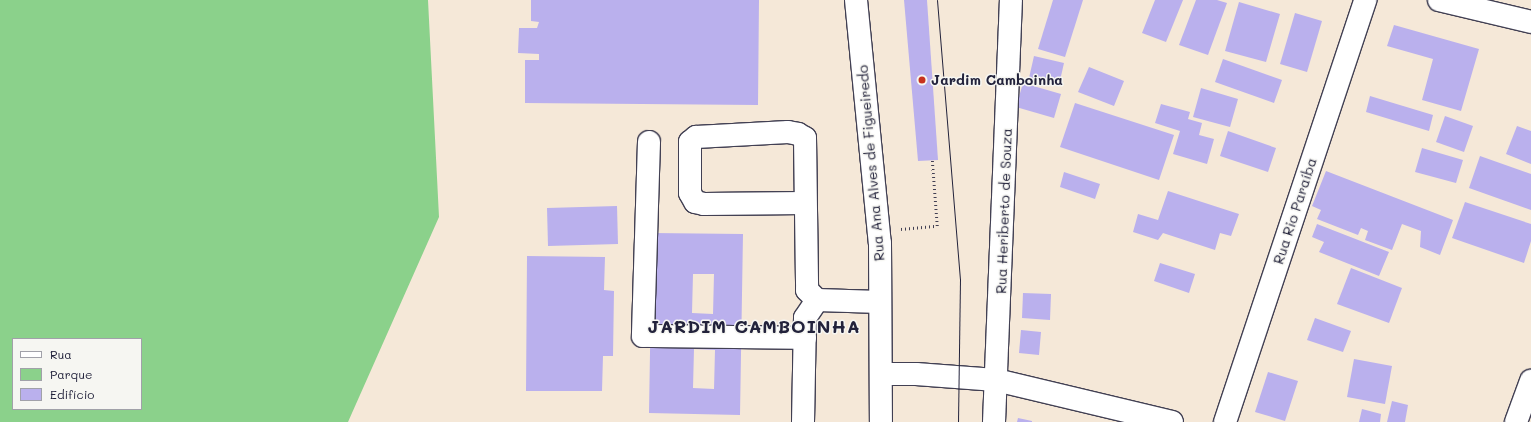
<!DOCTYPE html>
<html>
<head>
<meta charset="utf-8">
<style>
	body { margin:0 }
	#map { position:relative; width:1531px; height:422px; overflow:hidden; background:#f5e8d8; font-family:Mali,sans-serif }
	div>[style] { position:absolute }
	.green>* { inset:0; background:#8bd18b }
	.building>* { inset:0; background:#bab0ed }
	.path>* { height:2.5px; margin-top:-1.25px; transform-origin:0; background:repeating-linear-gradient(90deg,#424053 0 1px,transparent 0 4px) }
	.roads { filter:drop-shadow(1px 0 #424053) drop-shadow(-1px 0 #424053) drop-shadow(0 1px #424053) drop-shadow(0 -1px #424053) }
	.minor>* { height:22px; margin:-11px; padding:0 11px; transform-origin:11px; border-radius:11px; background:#fff }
	.tram>* { height:1px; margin:-0.5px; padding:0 0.5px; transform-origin:0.5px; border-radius:0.5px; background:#22223b }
	.dots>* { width:11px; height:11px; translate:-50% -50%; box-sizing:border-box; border:2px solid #f6f6f2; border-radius:50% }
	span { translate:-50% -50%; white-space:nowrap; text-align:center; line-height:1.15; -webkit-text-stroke:3px #f6f6f2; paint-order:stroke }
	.poi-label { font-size:14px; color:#22223b; font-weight:700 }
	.left { translate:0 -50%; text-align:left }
	.street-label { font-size:14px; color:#22223b }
	.district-label { font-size:18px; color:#22223b; font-weight:700; letter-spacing:1px }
	.legend { position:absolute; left:12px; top:338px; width:130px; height:72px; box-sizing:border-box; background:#f6f6f2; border:1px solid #a1a1a9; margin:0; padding:5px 7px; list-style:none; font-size:12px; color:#22223b }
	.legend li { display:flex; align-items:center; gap:8px; height:20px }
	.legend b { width:20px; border:1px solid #a1a1a9 }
</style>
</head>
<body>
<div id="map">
	<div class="green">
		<div style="clip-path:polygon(evenodd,0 0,428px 0,439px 217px,348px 422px,0 422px,0 0,13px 339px,141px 339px,141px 409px,13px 409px,13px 339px)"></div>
	</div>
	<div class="building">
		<div style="clip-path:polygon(531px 0,759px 0,758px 105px,525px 103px,525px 60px,539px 60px,539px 54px,518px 53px,519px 28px,537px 28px,539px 22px,531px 21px)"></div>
		<div style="clip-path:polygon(904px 0,927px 0,938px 160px,918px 161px)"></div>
		<div style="clip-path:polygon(1053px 0,1083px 0,1065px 57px,1038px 49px)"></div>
		<div style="clip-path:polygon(1155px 0,1183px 0,1166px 42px,1142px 33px)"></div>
		<div style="clip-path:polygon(1196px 0,1217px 0,1227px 3px,1208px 55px,1179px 45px)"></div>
		<div style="clip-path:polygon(1239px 2px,1280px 14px,1266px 62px,1225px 51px)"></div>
		<div style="clip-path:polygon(1295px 13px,1322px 21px,1307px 72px,1280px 64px)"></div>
		<div style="clip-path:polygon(1394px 25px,1479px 49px,1461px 111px,1422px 100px,1433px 59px,1387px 46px)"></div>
		<div style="clip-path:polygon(1034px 56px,1064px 63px,1059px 85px,1029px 78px)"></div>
		<div style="clip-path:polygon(1223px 59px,1282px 80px,1274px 103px,1215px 82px)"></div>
		<div style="clip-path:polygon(1089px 67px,1124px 81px,1114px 106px,1078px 92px)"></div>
		<div style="clip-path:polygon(1023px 83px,1061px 94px,1054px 118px,1016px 107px)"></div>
		<div style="clip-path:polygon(1201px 88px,1238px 99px,1230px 127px,1193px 117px)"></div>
		<div style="clip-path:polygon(1370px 96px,1433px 115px,1429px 131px,1366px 112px)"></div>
		<div style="clip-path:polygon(1075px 103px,1174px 135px,1159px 180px,1060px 147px)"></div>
		<div style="clip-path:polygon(1161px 104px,1190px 112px,1188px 119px,1202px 123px,1199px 135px,1214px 139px,1207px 164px,1173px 154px,1180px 131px,1155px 123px)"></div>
		<div style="clip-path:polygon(1445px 116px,1473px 126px,1464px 152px,1436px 142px)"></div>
		<div style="clip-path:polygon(1517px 126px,1531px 131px,1531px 164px,1506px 154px)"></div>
		<div style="clip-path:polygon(1228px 131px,1276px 148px,1268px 172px,1220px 156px)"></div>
		<div style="clip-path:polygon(1422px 148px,1463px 160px,1456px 183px,1415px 172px)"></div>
		<div style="clip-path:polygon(1480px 156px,1531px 174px,1531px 210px,1469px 188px)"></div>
		<div style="clip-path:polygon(1326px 171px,1453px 220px,1440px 255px,1420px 247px,1421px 231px,1402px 224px,1392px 250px,1365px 240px,1368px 231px,1361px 228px,1358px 235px,1317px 219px,1321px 210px,1312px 206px)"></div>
		<div style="clip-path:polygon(1064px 172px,1100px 184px,1095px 199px,1060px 187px)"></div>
		<div style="clip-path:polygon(1168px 191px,1239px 214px,1231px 236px,1220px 233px,1215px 250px,1163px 233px,1158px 240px,1133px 232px,1138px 214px,1158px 220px)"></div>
		<div style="clip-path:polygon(1465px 202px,1531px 224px,1531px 241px,1524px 263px,1452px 238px)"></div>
		<div style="clip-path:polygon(617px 206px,618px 244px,548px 246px,547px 208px)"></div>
		<div style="clip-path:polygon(1317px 224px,1389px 252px,1379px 276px,1319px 252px,1324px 242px,1312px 237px)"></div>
		<div style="clip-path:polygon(evenodd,652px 233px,743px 234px,740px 415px,649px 413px,652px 233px,693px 274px,714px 274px,713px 314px,692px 313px,693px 274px,652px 233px,694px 349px,715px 350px,714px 389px,693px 388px,694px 349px)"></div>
		<div style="clip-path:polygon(527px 256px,605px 257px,604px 290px,614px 291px,613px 356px,603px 356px,602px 391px,526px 391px)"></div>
		<div style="clip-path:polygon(1160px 263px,1195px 274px,1189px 293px,1154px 281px)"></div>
		<div style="clip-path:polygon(1351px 268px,1402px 288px,1389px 323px,1337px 304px)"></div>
		<div style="clip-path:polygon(1023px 293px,1051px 294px,1050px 320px,1022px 318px)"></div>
		<div style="clip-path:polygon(1315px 318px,1351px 331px,1343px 352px,1307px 340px)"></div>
		<div style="clip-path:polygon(1021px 330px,1041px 332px,1039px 355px,1019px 353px)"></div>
		<div style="clip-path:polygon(1354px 359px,1392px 366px,1385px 404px,1347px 397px)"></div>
		<div style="clip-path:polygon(1268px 372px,1298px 381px,1285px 421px,1255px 412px)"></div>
		<div style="clip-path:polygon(1392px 401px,1408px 405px,1405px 422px,1387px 422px)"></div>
		<div style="clip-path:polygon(1362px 409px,1381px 414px,1380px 422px,1359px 422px)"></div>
		<div style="clip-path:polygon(1018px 418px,1032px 421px,1032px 422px,1017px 422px)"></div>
	</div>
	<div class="path">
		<div style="left:901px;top:229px;width:36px;rotate:-5deg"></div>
		<div style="left:937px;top:226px;width:66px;rotate:-94.3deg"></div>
	</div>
	<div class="roads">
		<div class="minor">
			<div style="left:856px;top:0;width:244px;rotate:84.4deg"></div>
			<div style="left:880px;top:243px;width:179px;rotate:89.7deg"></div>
			<div style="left:1439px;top:0;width:95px;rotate:13.4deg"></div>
			<div style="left:649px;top:142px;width:194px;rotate:91.8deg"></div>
			<div style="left:643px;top:336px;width:162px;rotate:0.7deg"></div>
			<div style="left:805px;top:203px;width:101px;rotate:179.4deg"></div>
			<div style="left:704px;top:204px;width:9px;rotate:-167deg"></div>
			<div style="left:695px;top:202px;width:10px;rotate:-119deg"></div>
			<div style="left:690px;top:193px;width:51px;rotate:-90deg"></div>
			<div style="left:690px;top:142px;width:8px;rotate:-40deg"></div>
			<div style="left:696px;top:137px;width:92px;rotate:-3.1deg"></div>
			<div style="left:788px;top:132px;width:10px;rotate:11deg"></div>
			<div style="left:798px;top:134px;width:8px;rotate:30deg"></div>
			<div style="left:805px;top:138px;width:152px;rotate:89.2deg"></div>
			<div style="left:807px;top:290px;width:14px;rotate:45deg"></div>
			<div style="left:817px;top:300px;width:63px;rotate:1.8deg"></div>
			<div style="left:881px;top:374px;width:35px"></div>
			<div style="left:916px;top:374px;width:80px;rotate:4.3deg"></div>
			<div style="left:996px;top:380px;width:181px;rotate:13.4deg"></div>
			<div style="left:803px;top:422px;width:104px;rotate:-88.9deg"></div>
			<div style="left:805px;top:318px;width:22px;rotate:-56deg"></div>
			<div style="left:994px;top:422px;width:422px;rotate:-87.7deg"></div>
			<div style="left:1225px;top:422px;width:445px;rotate:-71.6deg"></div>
			<div style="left:1516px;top:422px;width:44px;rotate:-69.9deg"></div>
		</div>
	</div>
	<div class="tram">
		<div style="left:937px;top:0;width:280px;rotate:85.3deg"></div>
		<div style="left:960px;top:279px;width:143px;rotate:90.8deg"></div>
	</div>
	<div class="dots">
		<div style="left:922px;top:80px;background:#c8321e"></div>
	</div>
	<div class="poi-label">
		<span class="left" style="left:931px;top:80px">Jardim Camboinha</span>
	</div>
	<div class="street-label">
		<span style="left:871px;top:163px;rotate:-95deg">Rua Ana Alves de Figueiredo</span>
		<span style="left:1004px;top:211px;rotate:-88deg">Rua Heriberto de Souza</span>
		<span style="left:1295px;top:211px;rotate:-72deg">Rua Rio Paraíba</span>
	</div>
	<div class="district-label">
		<span style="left:754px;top:326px">JARDIM CAMBOINHA</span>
	</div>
	<ul class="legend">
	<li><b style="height:5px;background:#fff"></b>Rua</li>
	<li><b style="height:11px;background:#8bd18b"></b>Parque</li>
	<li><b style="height:11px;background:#bab0ed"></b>Edifício</li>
	</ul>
</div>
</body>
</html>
